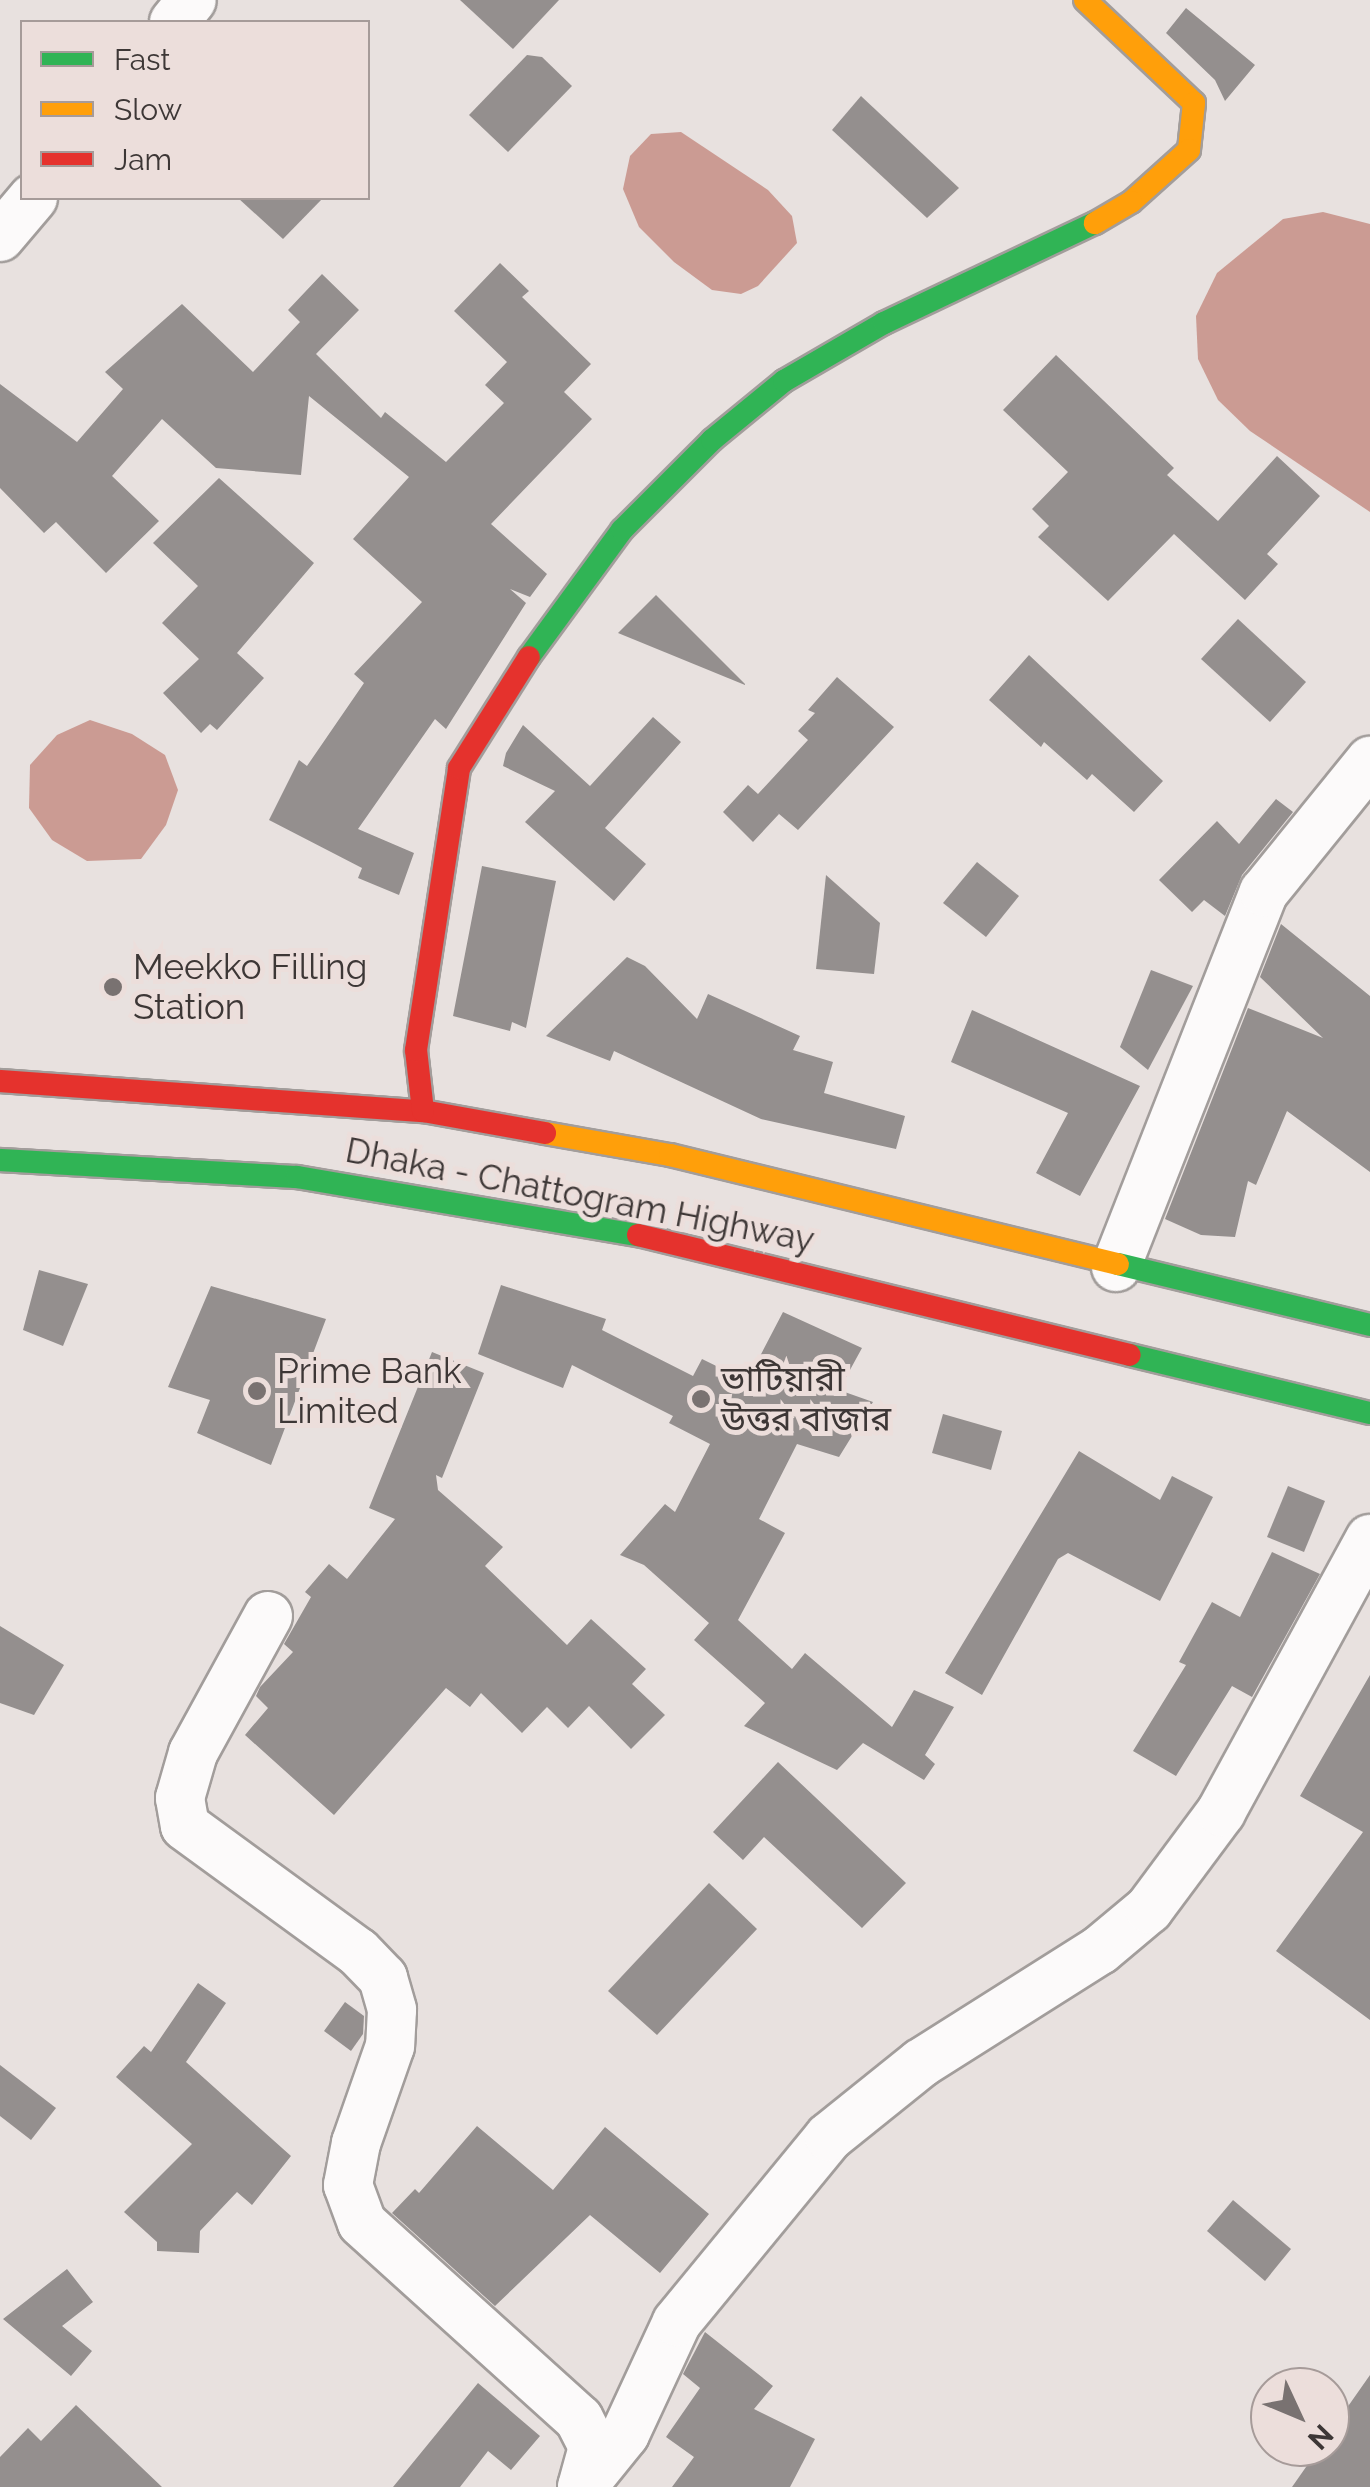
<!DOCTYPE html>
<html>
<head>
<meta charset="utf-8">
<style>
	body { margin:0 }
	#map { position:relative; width:1370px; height:2487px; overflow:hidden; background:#e8e1df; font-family:Raleway,"Noto Sans Bengali",sans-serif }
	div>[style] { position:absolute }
	.water>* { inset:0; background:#cb9b93 }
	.building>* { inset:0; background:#948f8e }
	.roads { filter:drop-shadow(2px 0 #a29d9b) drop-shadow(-2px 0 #a29d9b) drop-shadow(0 2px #a29d9b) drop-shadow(0 -2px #a29d9b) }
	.street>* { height:48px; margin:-24px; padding:0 24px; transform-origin:24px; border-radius:24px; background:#fcfafa }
	.fast>* { height:22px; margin:-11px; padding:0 11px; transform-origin:11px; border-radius:11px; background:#30b455 }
	.slow>* { height:22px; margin:-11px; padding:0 11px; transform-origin:11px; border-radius:11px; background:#ff9f0a }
	.jam>* { height:22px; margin:-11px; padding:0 11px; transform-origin:11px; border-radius:11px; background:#e5322d }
	.dots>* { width:28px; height:28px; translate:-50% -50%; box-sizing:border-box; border:5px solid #ecdedb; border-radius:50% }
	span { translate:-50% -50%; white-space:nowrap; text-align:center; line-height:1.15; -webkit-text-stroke:10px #ecdedb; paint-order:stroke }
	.poi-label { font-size:35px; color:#3d3736 }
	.left { translate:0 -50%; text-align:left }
	.street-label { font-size:35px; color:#3d3736 }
	.legend { position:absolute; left:20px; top:20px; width:350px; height:180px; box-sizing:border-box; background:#ecdedb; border:2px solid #a69b99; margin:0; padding:12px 18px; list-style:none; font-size:30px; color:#3d3736 }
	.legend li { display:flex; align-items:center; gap:20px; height:50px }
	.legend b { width:50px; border:2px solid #a69b99 }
	.north { position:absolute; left:1250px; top:2367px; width:100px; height:100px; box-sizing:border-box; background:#ecdedb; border:2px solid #a69b99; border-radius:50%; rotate:134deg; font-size:28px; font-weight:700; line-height:40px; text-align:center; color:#3d3736 }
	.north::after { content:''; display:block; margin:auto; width:35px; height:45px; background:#797271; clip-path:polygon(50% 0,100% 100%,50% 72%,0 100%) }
</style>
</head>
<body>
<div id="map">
	<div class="water">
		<div style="clip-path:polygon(681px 132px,768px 190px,792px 216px,797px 243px,758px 286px,741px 294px,712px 290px,674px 262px,639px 227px,623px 189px,630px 156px,651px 134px)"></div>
		<div style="clip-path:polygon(1323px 212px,1370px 224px,1370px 512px,1250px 431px,1218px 400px,1198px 359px,1196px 316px,1217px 273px,1283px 219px)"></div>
		<div style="clip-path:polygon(90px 720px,132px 734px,165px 755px,178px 790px,166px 825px,141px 859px,87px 861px,52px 840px,29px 808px,30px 765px,57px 735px)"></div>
	</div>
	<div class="building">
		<div style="clip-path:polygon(460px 0,559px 0,513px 49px)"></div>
		<div style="clip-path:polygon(1186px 8px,1255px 65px,1225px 101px,1215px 80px,1166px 33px)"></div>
		<div style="clip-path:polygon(527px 55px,542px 57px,572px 86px,508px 152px,469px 115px)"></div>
		<div style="clip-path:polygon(861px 96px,959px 188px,927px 218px,832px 130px)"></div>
		<div style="clip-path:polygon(238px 198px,323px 198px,283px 239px)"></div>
		<div style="clip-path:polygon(500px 263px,529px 291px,522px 297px,591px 364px,564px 392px,592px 419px,491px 524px,547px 574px,530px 597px,510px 589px,526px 603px,446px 729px,435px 719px,358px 829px,414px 853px,399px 895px,358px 878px,362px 868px,269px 820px,299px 760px,307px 766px,364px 683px,354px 674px,422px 602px,353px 539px,409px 477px,309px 396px,301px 475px,216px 468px,162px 419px,112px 476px,159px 521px,106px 573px,56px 522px,44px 533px,0 488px,0 384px,77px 442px,123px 389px,105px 372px,182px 304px,253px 372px,300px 322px,288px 310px,322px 274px,359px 310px,316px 354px,381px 418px,385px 412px,446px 462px,504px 403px,485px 385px,507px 362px,454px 311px)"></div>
		<div style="clip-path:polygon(1056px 355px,1174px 468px,1167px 475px,1218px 521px,1277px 456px,1320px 496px,1267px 554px,1278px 564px,1245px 600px,1174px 534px,1108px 601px,1038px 537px,1049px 526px,1032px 509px,1068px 472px,1003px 410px)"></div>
		<div style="clip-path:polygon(219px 478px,314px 563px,237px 653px,264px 678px,217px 730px,210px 724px,201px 733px,163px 693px,199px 659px,162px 623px,198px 586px,153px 543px)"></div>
		<div style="clip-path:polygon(656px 595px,745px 684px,745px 685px,618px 633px)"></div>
		<div style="clip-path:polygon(1238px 619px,1306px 682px,1270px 722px,1201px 659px)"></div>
		<div style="clip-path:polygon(1029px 655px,1163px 781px,1134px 812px,1092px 774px,1087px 780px,1044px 742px,1041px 747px,989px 700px)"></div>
		<div style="clip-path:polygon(837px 677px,894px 727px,798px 830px,772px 808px,779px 814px,753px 842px,723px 812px,748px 785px,758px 794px,808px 740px,798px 731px,815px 713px,808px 710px)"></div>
		<div style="clip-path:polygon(653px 717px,681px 742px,605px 828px,646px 864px,614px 901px,525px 822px,555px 791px,503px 766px,506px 753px,523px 725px,590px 786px)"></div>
		<div style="clip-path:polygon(1276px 799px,1293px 812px,1242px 875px,1225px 916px,1204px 900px,1192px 912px,1159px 880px,1217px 821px,1239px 844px)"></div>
		<div style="clip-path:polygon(977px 862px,1019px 896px,986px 937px,943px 903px)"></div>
		<div style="clip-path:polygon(482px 866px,556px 881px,526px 1028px,512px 1022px,510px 1031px,453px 1016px)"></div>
		<div style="clip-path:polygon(826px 875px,880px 923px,874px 974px,816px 969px)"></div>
		<div style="clip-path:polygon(1281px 924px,1370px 996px,1370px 1172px,1287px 1111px,1256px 1185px,1248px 1181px,1235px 1237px,1201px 1235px,1165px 1219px,1248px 1008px,1323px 1038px,1260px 977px)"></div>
		<div style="clip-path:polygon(627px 957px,645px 966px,697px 1019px,708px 994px,800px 1036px,793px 1050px,833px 1062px,824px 1093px,905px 1116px,896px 1149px,761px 1119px,614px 1051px,610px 1061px,546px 1036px)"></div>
		<div style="clip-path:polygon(1151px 970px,1193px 986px,1148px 1070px,1120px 1047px)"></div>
		<div style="clip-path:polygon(972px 1010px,1140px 1086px,1080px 1196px,1036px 1173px,1068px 1113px,951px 1062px)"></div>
		<div style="clip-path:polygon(39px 1270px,88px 1284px,63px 1346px,23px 1330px)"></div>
		<div style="clip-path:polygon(501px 1285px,606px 1319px,602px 1330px,693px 1376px,702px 1359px,747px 1381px,783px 1312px,862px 1348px,839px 1390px,873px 1402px,839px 1457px,797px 1444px,759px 1519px,785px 1533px,738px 1620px,792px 1669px,805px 1653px,892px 1727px,914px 1690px,954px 1707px,925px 1755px,935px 1764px,924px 1780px,863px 1743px,837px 1770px,744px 1726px,765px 1703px,694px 1640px,709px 1623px,644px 1565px,620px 1555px,665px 1504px,675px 1512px,710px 1444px,669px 1423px,673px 1416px,572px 1365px,563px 1388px,478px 1354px)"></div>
		<div style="clip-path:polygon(211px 1286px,326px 1319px,271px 1465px,197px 1433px,210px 1400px,168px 1387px)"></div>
		<div style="clip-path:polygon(432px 1352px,484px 1373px,442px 1478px,436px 1475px,438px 1490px,503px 1547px,485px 1566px,567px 1645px,591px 1619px,646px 1669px,632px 1684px,665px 1715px,631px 1749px,589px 1706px,568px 1728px,547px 1707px,522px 1733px,481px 1693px,470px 1707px,446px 1688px,334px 1815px,245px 1735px,268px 1708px,256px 1696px,260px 1687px,293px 1652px,284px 1644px,311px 1597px,305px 1592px,329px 1564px,347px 1579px,395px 1519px,369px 1508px)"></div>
		<div style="clip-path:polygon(943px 1414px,1002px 1431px,991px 1470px,932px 1453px)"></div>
		<div style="clip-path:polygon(1079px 1451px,1160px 1500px,1172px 1476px,1213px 1497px,1160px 1601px,1068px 1553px,1058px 1559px,982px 1695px,945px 1673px)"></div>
		<div style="clip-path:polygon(1288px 1486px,1325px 1501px,1304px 1552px,1267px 1537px)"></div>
		<div style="clip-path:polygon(1272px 1552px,1320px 1574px,1252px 1697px,1232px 1686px,1176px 1776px,1133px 1751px,1186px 1665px,1179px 1662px,1212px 1602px,1240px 1617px)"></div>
		<div style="clip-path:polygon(0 1626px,64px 1665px,34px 1715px,0 1703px)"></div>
		<div style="clip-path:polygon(1370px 1675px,1370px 2020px,1276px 1951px,1363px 1832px,1300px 1796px)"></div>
		<div style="clip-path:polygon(778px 1762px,906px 1883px,862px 1928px,764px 1837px,743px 1860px,713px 1832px)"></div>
		<div style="clip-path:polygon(709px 1883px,757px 1929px,657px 2035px,608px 1991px)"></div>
		<div style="clip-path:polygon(198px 1983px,226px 2003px,186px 2062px,291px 2156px,252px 2205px,237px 2192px,200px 2231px,199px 2253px,157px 2251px,157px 2242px,124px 2212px,192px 2144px,116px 2077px,144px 2046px,151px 2052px)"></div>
		<div style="clip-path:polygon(345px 2002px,364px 2016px,363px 2034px,351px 2051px,324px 2031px)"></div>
		<div style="clip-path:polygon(0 2065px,56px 2108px,31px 2140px,0 2116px)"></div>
		<div style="clip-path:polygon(477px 2126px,553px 2190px,605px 2127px,709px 2214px,660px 2273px,590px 2215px,495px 2306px,392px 2213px,415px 2189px,419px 2193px)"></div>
		<div style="clip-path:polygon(1233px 2200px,1291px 2249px,1265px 2281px,1207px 2231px)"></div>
		<div style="clip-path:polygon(67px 2269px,93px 2302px,62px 2326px,92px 2351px,71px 2376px,3px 2319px)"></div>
		<div style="clip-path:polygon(705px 2332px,773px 2386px,754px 2409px,815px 2439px,790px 2487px,672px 2487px,694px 2457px,666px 2437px,700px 2388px,683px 2374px)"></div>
		<div style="clip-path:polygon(1370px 2375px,1370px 2487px,1292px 2487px,1320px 2447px,1330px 2447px,1330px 2432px)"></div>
		<div style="clip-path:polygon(478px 2383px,540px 2436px,511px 2470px,488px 2451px,460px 2487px,393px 2487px)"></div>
		<div style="clip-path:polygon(76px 2405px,162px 2487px,0 2487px,0 2457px,28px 2428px,41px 2441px)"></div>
	</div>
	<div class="roads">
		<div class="street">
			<div style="left:174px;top:22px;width:28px;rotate:-51deg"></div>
			<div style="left:0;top:237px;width:51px;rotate:-49.8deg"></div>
			<div style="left:1116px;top:1267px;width:403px;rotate:-68.5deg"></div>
			<div style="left:1264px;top:892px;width:169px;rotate:-51deg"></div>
			<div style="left:268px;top:1616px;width:156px;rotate:118.7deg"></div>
			<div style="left:193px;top:1753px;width:47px;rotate:106.1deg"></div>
			<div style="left:180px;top:1798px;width:28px;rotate:80deg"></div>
			<div style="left:185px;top:1826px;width:214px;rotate:36.1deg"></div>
			<div style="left:358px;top:1952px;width:36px;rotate:46deg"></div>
			<div style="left:383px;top:1978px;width:33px;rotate:74deg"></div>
			<div style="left:392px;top:2010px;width:36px;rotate:93deg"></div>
			<div style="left:390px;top:2046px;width:103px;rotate:109.3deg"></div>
			<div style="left:356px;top:2143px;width:43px;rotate:100.8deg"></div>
			<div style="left:348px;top:2185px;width:40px;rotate:69.8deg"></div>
			<div style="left:362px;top:2223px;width:292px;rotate:42.1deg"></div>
			<div style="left:579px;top:2419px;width:31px;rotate:63deg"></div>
			<div style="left:593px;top:2447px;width:41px;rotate:105.4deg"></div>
			<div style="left:582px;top:2487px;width:68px;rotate:-50.9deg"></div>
			<div style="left:625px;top:2434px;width:123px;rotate:-65.1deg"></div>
			<div style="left:677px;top:2322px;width:239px;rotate:-50.6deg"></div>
			<div style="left:829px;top:2137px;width:118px;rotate:-38.8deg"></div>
			<div style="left:921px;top:2063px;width:212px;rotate:-32.3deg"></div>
			<div style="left:1100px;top:1950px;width:64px;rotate:-39.9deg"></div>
			<div style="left:1149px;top:1909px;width:121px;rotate:-53.4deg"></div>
			<div style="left:1221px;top:1812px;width:311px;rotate:-61.4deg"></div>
		</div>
		<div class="fast">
			<div style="left:529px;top:657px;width:157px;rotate:-53.8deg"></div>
			<div style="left:622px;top:530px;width:127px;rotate:-45deg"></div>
			<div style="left:712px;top:440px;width:93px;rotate:-39.3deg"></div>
			<div style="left:784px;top:381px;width:116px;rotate:-30.1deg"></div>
			<div style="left:884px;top:323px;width:233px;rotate:-25.4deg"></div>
			<div style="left:0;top:1160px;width:297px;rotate:3.3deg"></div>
			<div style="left:297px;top:1177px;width:346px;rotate:9.7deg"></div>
			<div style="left:1118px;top:1264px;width:259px;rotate:13.6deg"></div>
			<div style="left:1130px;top:1355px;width:247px;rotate:13.6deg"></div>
		</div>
		<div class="slow">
			<div style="left:1085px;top:0;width:150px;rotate:43.4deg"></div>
			<div style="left:1194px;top:103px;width:47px;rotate:96.1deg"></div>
			<div style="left:1189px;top:150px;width:78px;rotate:138.1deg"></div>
			<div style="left:1131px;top:202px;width:42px;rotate:149.7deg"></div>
			<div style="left:545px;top:1133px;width:127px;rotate:10deg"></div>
			<div style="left:670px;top:1155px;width:461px;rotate:13.7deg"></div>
		</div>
		<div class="jam">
			<div style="left:0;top:1081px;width:424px;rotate:4.1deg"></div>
			<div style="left:423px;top:1111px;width:124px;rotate:10.2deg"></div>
			<div style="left:423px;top:1111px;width:61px;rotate:-96.5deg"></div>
			<div style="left:416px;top:1050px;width:285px;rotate:-81.3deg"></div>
			<div style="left:459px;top:768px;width:131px;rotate:-57.8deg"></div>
			<div style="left:638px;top:1235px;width:506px;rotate:13.71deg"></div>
		</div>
	</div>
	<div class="dots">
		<div style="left:113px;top:987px;background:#797271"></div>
		<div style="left:257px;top:1391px;background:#797271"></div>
		<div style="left:701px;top:1399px;background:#797271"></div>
	</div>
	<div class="poi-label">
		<span class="left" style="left:133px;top:987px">Meekko Filling<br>Station</span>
		<span class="left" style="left:277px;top:1391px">Prime Bank<br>Limited</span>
		<span class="left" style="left:721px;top:1399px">ভাটিয়ারী<br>উত্তর বাজার</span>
	</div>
	<div class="street-label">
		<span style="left:580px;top:1195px;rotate:11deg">Dhaka - Chattogram Highway</span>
	</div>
	<ul class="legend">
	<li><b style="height:12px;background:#30b455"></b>Fast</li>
	<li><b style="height:12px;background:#ff9f0a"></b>Slow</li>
	<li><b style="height:12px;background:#e5322d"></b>Jam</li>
	</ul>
	<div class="north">N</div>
</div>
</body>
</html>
